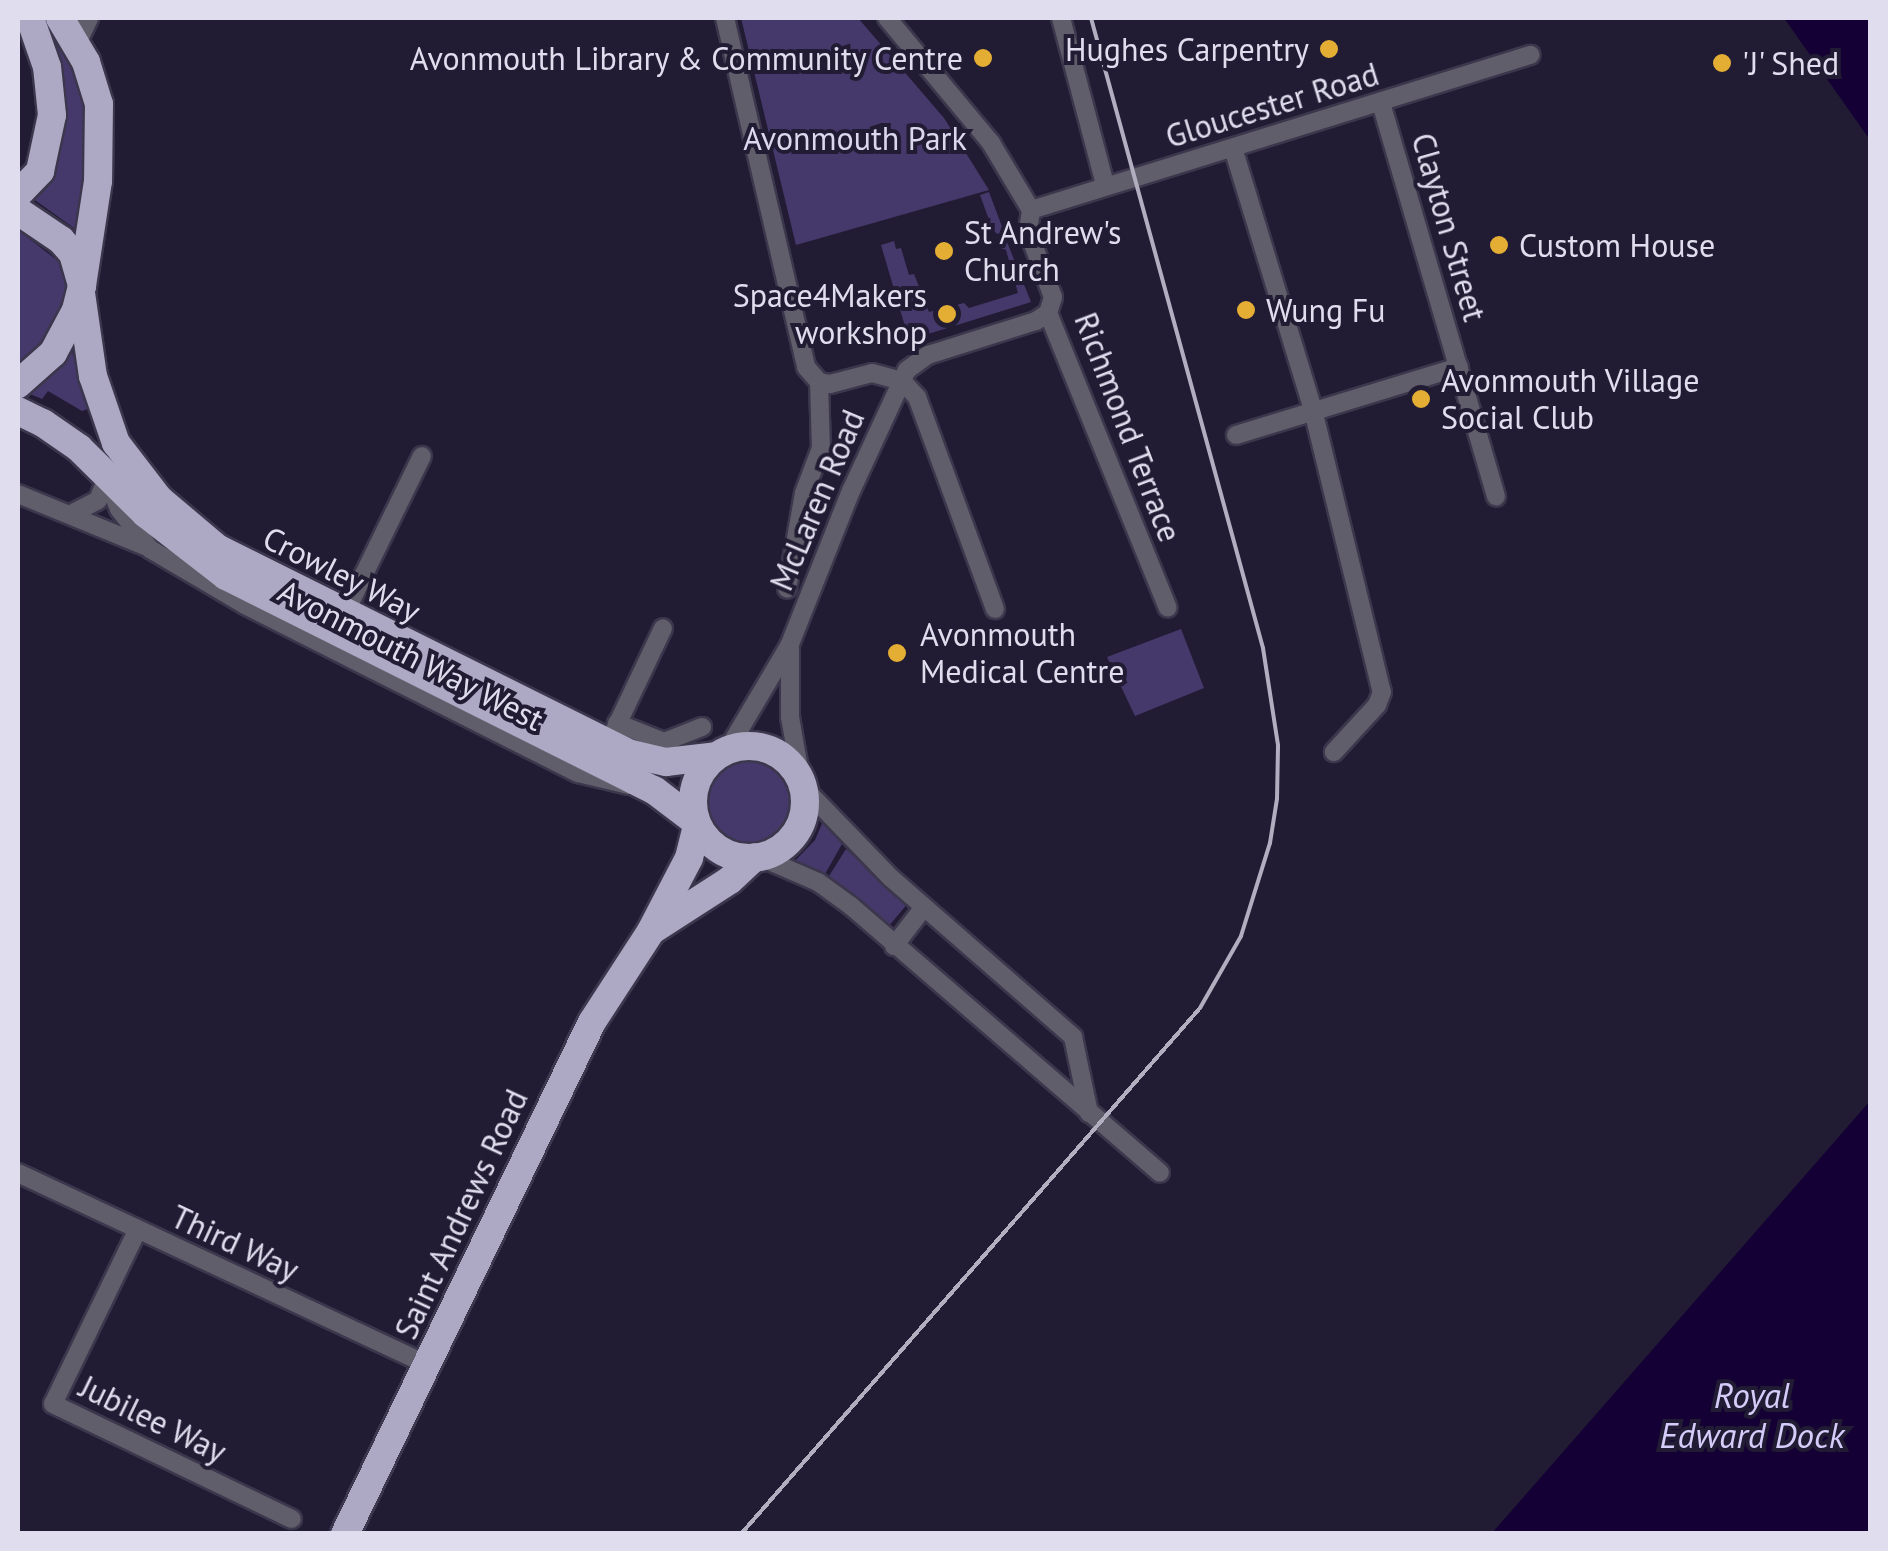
<!DOCTYPE html>
<html>
<head>
<meta charset="utf-8">
<style>
	body { margin:0 }
	#map { position:relative; width:1888px; height:1551px; overflow:hidden; background:#211c33; font-family:"PT Sans",sans-serif }
	div>[style] { position:absolute }
	.green>* { inset:0; background:#45396c }
	.round { border-radius:50% }
	.water>* { inset:0; background:#140035 }
	.roads { filter:drop-shadow(2px 0 #3c374d) drop-shadow(-2px 0 #3c374d) drop-shadow(0 2px #3c374d) drop-shadow(0 -2px #3c374d) }
	.minor>* { height:18px; margin:-9px; padding:0 9px; transform-origin:9px; border-radius:9px; background:#605e6a }
	.trunk>* { height:28px; margin:-14px; padding:0 14px; transform-origin:14px; border-radius:14px; background:#ada8c4 }
	.trunk>.ring { margin:-14px; padding:0; box-sizing:content-box; background:none; border:28px solid #ada8c4; border-radius:50% }
	.rail>* { height:4px; margin:-2px; padding:0 2px; transform-origin:2px; border-radius:2px; background:#b1aec0 }
	.dots>* { width:28px; height:28px; translate:-50% -50%; box-sizing:border-box; border:5px solid #211c33; border-radius:50% }
	span { translate:-50% -50%; white-space:nowrap; text-align:center; line-height:1.15; -webkit-text-stroke:8px #211c33; paint-order:stroke }
	.poi-label { font-size:32px; color:#e0deee }
	.right { translate:-100% -50%; text-align:right }
	.left { translate:0 -50%; text-align:left }
	.street-label { font-size:32px; color:#e0deee }
	.park-label { font-size:32px; color:#dbd8ee }
	.water-label { font-size:35px; color:#d4ccf9; font-style:italic }
	.frame { position:absolute; inset:0; border:20px solid #e0deee; pointer-events:none }
</style>
</head>
<body>
<div id="map">
	<div class="green">
		<div style="clip-path:polygon(41px 18px,50px 18px,69px 48px,91px 122px,81px 233px,32px 198px,42px 187px)"></div>
		<div style="clip-path:polygon(741px 18px,858px 18px,944px 118px,989px 190px,796px 245px)"></div>
		<div style="clip-path:polygon(989px 192px,1004px 232px,998px 234px,993px 231px,980px 195px)"></div>
		<div style="clip-path:polygon(18px 230px,58px 261px,67px 290px,44px 345px,18px 368px)"></div>
		<div style="clip-path:polygon(894px 241px,896px 249px,901px 248px,909px 275px,914px 274px,929px 312px,964px 303px,969px 308px,1018px 293px,1006px 250px,1001px 248px,1007px 242px,1031px 302px,909px 340px,881px 245px)"></div>
		<div style="clip-path:polygon(71px 348px,90px 408px,82px 411px,48px 391px,42px 399px,30px 394px,61px 365px)"></div>
		<div style="clip-path:polygon(1181px 629px,1204px 688px,1135px 716px,1107px 657px)"></div>
		<div class="round" style="left:705px;top:757px;width:88px;height:88px"></div>
		<div style="clip-path:polygon(824px 819px,842px 844px,825px 874px,793px 863px,815px 840px)"></div>
		<div style="clip-path:polygon(846px 849px,909px 902px,888px 927px,829px 876px)"></div>
	</div>
	<div class="water">
		<div style="clip-path:polygon(1784px 18px,1870px 18px,1870px 140px)"></div>
		<div style="clip-path:polygon(1870px 1101px,1870px 1533px,1492px 1533px)"></div>
	</div>
	<div class="roads">
		<div class="minor">
			<div style="left:725px;top:18px;width:358px;rotate:76.9deg"></div>
			<div style="left:806px;top:367px;width:20px;rotate:49deg"></div>
			<div style="left:819px;top:382px;width:66px;rotate:88.3deg"></div>
			<div style="left:821px;top:448px;width:48px;rotate:110.7deg"></div>
			<div style="left:804px;top:493px;width:97px;rotate:100deg"></div>
			<div style="left:887px;top:18px;width:163px;rotate:50.2deg"></div>
			<div style="left:991px;top:143px;width:78px;rotate:59.2deg"></div>
			<div style="left:1061px;top:18px;width:173px;rotate:75.2deg"></div>
			<div style="left:77px;top:44px;width:29px;rotate:-65deg"></div>
			<div style="left:1381px;top:103px;width:410px;rotate:73.7deg"></div>
			<div style="left:1233px;top:148px;width:274px;rotate:73deg"></div>
			<div style="left:1313px;top:410px;width:290px;rotate:76.3deg"></div>
			<div style="left:1382px;top:692px;width:14px;rotate:111deg"></div>
			<div style="left:1377px;top:705px;width:64px;rotate:132.5deg"></div>
			<div style="left:1031px;top:210px;width:523px;rotate:-17.26deg"></div>
			<div style="left:1031px;top:210px;width:21px;rotate:98deg"></div>
			<div style="left:1028px;top:231px;width:71px;rotate:69.3deg"></div>
			<div style="left:1053px;top:297px;width:17px;rotate:107deg"></div>
			<div style="left:1048px;top:313px;width:318px;rotate:67.9deg"></div>
			<div style="left:819px;top:382px;width:11px;rotate:10deg"></div>
			<div style="left:830px;top:384px;width:43px;rotate:-14.7deg"></div>
			<div style="left:872px;top:373px;width:31px;rotate:15deg"></div>
			<div style="left:902px;top:381px;width:22px;rotate:47deg"></div>
			<div style="left:917px;top:397px;width:226px;rotate:69.8deg"></div>
			<div style="left:1236px;top:435px;width:233px;rotate:-17deg"></div>
			<div style="left:109px;top:484px;width:27px;rotate:68deg"></div>
			<div style="left:119px;top:509px;width:51px;rotate:52.2deg"></div>
			<div style="left:150px;top:549px;width:110px;rotate:30.5deg"></div>
			<div style="left:245px;top:605px;width:373px;rotate:26.8deg"></div>
			<div style="left:578px;top:773px;width:52px;rotate:13.2deg"></div>
			<div style="left:18px;top:494px;width:137px;rotate:22.3deg"></div>
			<div style="left:71px;top:514px;width:30px;rotate:-27deg"></div>
			<div style="left:98px;top:500px;width:24px;rotate:-68deg"></div>
			<div style="left:344px;top:615px;width:177px;rotate:-63.9deg"></div>
			<div style="left:790px;top:650px;width:67px;rotate:90deg"></div>
			<div style="left:790px;top:717px;width:64px;rotate:80.1deg"></div>
			<div style="left:617px;top:723px;width:51px;rotate:22deg"></div>
			<div style="left:664px;top:742px;width:41px;rotate:-21.5deg"></div>
			<div style="left:608px;top:744px;width:128px;rotate:-64.6deg"></div>
			<div style="left:728px;top:749px;width:122px;rotate:-59.4deg"></div>
			<div style="left:790px;top:644px;width:165px;rotate:-68.3deg"></div>
			<div style="left:851px;top:491px;width:133px;rotate:-65.2deg"></div>
			<div style="left:907px;top:370px;width:26px;rotate:-36deg"></div>
			<div style="left:928px;top:355px;width:113px;rotate:-17.5deg"></div>
			<div style="left:1036px;top:321px;width:14px;rotate:-34deg"></div>
			<div style="left:803px;top:787px;width:127px;rotate:46deg"></div>
			<div style="left:891px;top:878px;width:242px;rotate:41.1deg"></div>
			<div style="left:1073px;top:1037px;width:78px;rotate:78.1deg"></div>
			<div style="left:760px;top:857px;width:63px;rotate:23.3deg"></div>
			<div style="left:818px;top:882px;width:41px;rotate:36deg"></div>
			<div style="left:851px;top:906px;width:408px;rotate:40.8deg"></div>
			<div style="left:894px;top:946px;width:49px;rotate:-52.4deg"></div>
			<div style="left:18px;top:1173px;width:453px;rotate:25.1deg"></div>
			<div style="left:137px;top:1231px;width:192px;rotate:115.9deg"></div>
			<div style="left:53px;top:1404px;width:265px;rotate:25.7deg"></div>
		</div>
		<div class="trunk">
			<div style="left:60px;top:18px;width:51px;rotate:59.4deg"></div>
			<div style="left:86px;top:62px;width:44px;rotate:72.8deg"></div>
			<div style="left:99px;top:104px;width:77px;rotate:90.7deg"></div>
			<div style="left:98px;top:181px;width:106px;rotate:98.7deg"></div>
			<div style="left:18px;top:194px;width:32px;rotate:-46deg"></div>
			<div style="left:40px;top:171px;width:57px;rotate:-77.9deg"></div>
			<div style="left:52px;top:115px;width:48px;rotate:-95.9deg"></div>
			<div style="left:47px;top:67px;width:52px;rotate:-109.1deg"></div>
			<div style="left:18px;top:211px;width:52px;rotate:34deg"></div>
			<div style="left:61px;top:240px;width:18px;rotate:49deg"></div>
			<div style="left:73px;top:254px;width:33px;rotate:74deg"></div>
			<div style="left:82px;top:286px;width:25px;rotate:104deg"></div>
			<div style="left:76px;top:310px;width:49px;rotate:118.1deg"></div>
			<div style="left:53px;top:353px;width:47px;rotate:138.5deg"></div>
			<div style="left:81px;top:293px;width:84px;rotate:81.8deg"></div>
			<div style="left:93px;top:376px;width:71px;rotate:71.1deg"></div>
			<div style="left:116px;top:443px;width:71px;rotate:52.5deg"></div>
			<div style="left:159px;top:499px;width:76px;rotate:40.2deg"></div>
			<div style="left:217px;top:548px;width:462px;rotate:26.5deg"></div>
			<div style="left:631px;top:754px;width:36px;rotate:13deg"></div>
			<div style="left:666px;top:762px;width:50px;rotate:-6.8deg"></div>
			<div style="left:18px;top:411px;width:28px;rotate:26deg"></div>
			<div style="left:43px;top:423px;width:44px;rotate:34.8deg"></div>
			<div style="left:79px;top:448px;width:94px;rotate:44.6deg"></div>
			<div style="left:146px;top:514px;width:101px;rotate:37.8deg"></div>
			<div style="left:226px;top:576px;width:479px;rotate:26.6deg"></div>
			<div style="left:654px;top:790px;width:53px;rotate:37.3deg"></div>
			<div class="ring" style="left:693px;top:746px;width:84px;height:84px"></div>
			<div style="left:654px;top:929px;width:90px;rotate:-32.8deg"></div>
			<div style="left:730px;top:880px;width:33px;rotate:-43deg"></div>
			<div style="left:345px;top:1534px;width:568px;rotate:-64.25deg"></div>
			<div style="left:592px;top:1022px;width:108px;rotate:-57deg"></div>
			<div style="left:651px;top:931px;width:82px;rotate:-62.5deg"></div>
			<div style="left:689px;top:858px;width:33px;rotate:-76deg"></div>
		</div>
	</div>
	<div class="rail">
		<div style="left:741px;top:1534px;width:698px;rotate:-48.89deg"></div>
		<div style="left:1200px;top:1008px;width:83px;rotate:-60.3deg"></div>
		<div style="left:1241px;top:936px;width:97px;rotate:-72.7deg"></div>
		<div style="left:1270px;top:843px;width:45px;rotate:-81deg"></div>
		<div style="left:1277px;top:799px;width:54px;rotate:-88.9deg"></div>
		<div style="left:1278px;top:745px;width:98px;rotate:-98.8deg"></div>
		<div style="left:1263px;top:648px;width:653px;rotate:-105.27deg"></div>
	</div>
	<div class="dots">
		<div style="left:1329px;top:49px;background:#e4ae35"></div>
		<div style="left:983px;top:58px;background:#e4ae35"></div>
		<div style="left:1722px;top:63px;background:#e4ae35"></div>
		<div style="left:1499px;top:245px;background:#e4ae35"></div>
		<div style="left:944px;top:251px;background:#e4ae35"></div>
		<div style="left:1246px;top:310px;background:#e4ae35"></div>
		<div style="left:947px;top:314px;background:#e4ae35"></div>
		<div style="left:1421px;top:399px;background:#e4ae35"></div>
		<div style="left:897px;top:653px;background:#e4ae35"></div>
	</div>
	<div class="poi-label">
		<span class="right" style="left:1309px;top:49px">Hughes Carpentry</span>
		<span class="right" style="left:963px;top:58px">Avonmouth Library &amp; Community Centre</span>
		<span class="left" style="left:1742px;top:63px">'J' Shed</span>
		<span class="left" style="left:964px;top:251px">St Andrew's<br>Church</span>
		<span class="left" style="left:1519px;top:245px">Custom House</span>
		<span class="right" style="left:927px;top:314px">Space4Makers<br>workshop</span>
		<span class="left" style="left:1266px;top:310px">Wung Fu</span>
		<span class="left" style="left:1441px;top:399px">Avonmouth Village<br>Social Club</span>
		<span class="left" style="left:920px;top:653px">Avonmouth<br>Medical Centre</span>
	</div>
	<div class="street-label">
		<span style="left:1272px;top:105px;rotate:-17deg">Gloucester Road</span>
		<span style="left:1449px;top:227px;rotate:74deg">Clayton Street</span>
		<span style="left:1128px;top:427px;rotate:69deg">Richmond Terrace</span>
		<span style="left:817px;top:500px;rotate:-67deg">McLaren Road</span>
		<span style="left:342px;top:574px;rotate:27deg">Crowley Way</span>
		<span style="left:411px;top:655px;rotate:27deg">Avonmouth Way West</span>
		<span style="left:461px;top:1214px;rotate:-65deg">Saint Andrews Road</span>
		<span style="left:235px;top:1243px;rotate:25deg">Third Way</span>
		<span style="left:153px;top:1419px;rotate:26deg">Jubilee Way</span>
	</div>
	<div class="park-label">
		<span style="left:855px;top:138px">Avonmouth Park</span>
	</div>
	<div class="water-label">
		<span style="left:1752px;top:1415px">Royal<br>Edward Dock</span>
	</div>
	<div class="frame"></div>
</div>
</body>
</html>
